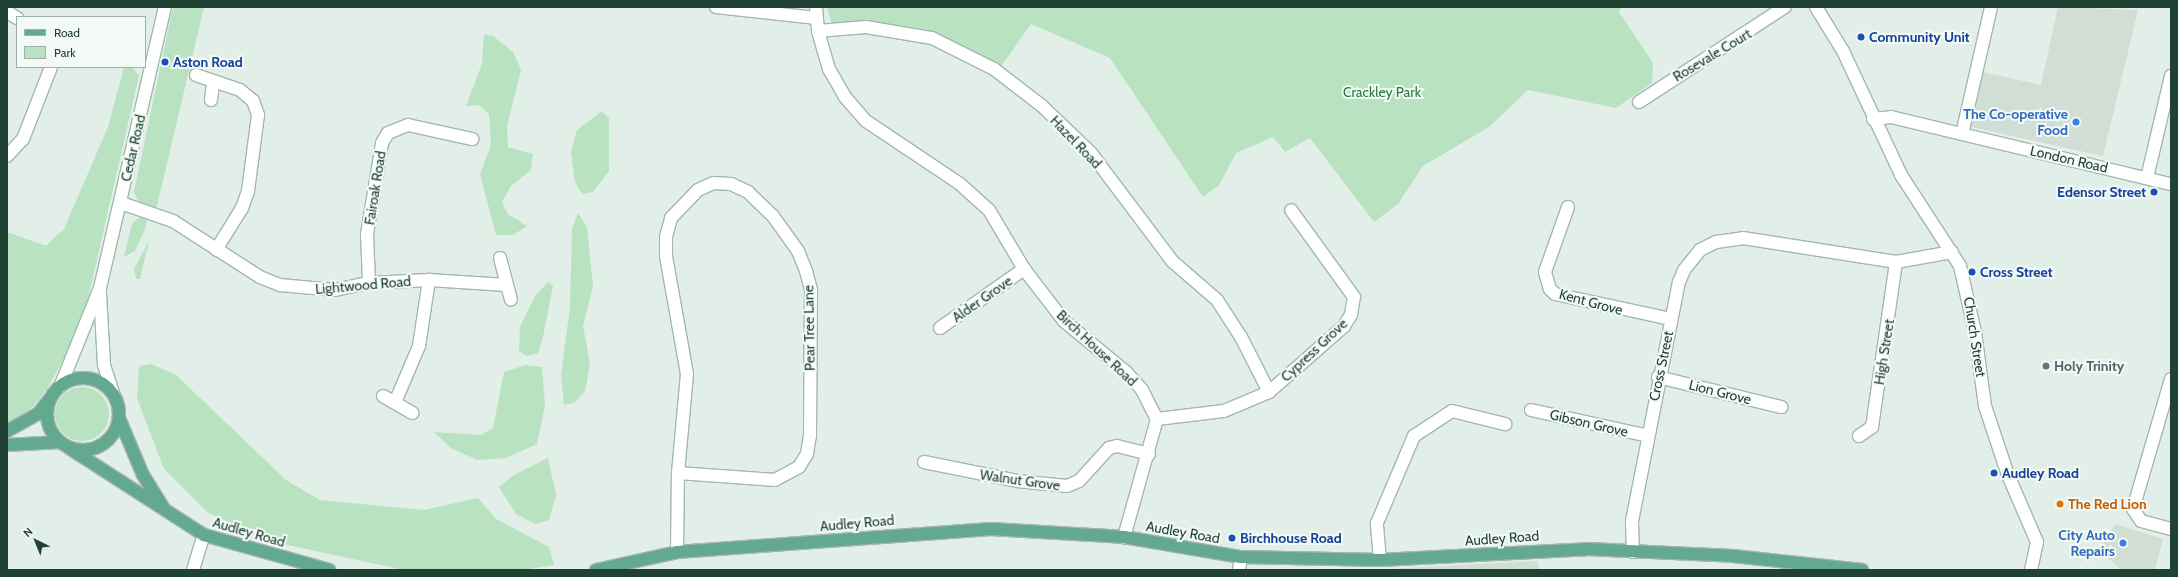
<!DOCTYPE html>
<html>
<head>
<meta charset="utf-8">
<style>
	body { margin:0 }
	#map { position:relative; width:2178px; height:577px; overflow:hidden; background:#e2eee8; font-family:Cabin,sans-serif }
	div>[style] { position:absolute }
	.built>* { inset:0; background:#d0ded6 }
	.green>* { inset:0; background:#b9e2c0 }
	.round { border-radius:50% }
	.roads { filter:drop-shadow(1px 0 #a4b7af) drop-shadow(-1px 0 #a4b7af) drop-shadow(0 1px #a4b7af) drop-shadow(0 -1px #a4b7af) }
	.minor>* { height:12px; margin:-6px; padding:0 6px; transform-origin:6px; border-radius:6px; background:#fff }
	.major>* { height:12px; margin:-6px; padding:0 6px; transform-origin:6px; border-radius:6px; background:#62a990 }
	.major>.ring { margin:-6px; padding:0; box-sizing:content-box; background:none; border:12px solid #62a990; border-radius:50% }
	.dots>* { width:11px; height:11px; translate:-50% -50%; box-sizing:border-box; border:2px solid #f3faf6; border-radius:50% }
	span { translate:-50% -50%; white-space:nowrap; text-align:center; line-height:1.15; -webkit-text-stroke:4px #f3faf6; paint-order:stroke }
	.transit-label { font-size:14px; color:#164399; font-weight:700 }
	.left { translate:0 -50%; text-align:left }
	.right { translate:-100% -50%; text-align:right }
	.street-label { font-size:14px; color:#204235 }
	.park-label { font-size:14px; color:#257d3f }
	.shop-label { font-size:14px; color:#366cbe; font-weight:700 }
	.worship-label { font-size:14px; color:#5b616d; font-weight:700 }
	.food-label { font-size:14px; color:#c56008; font-weight:700 }
	.frame { position:absolute; inset:0; border:8px solid #204235; pointer-events:none }
	.legend { position:absolute; left:16px; top:16px; width:130px; height:52px; box-sizing:border-box; background:#f3faf6; border:1px solid #9fb0a9; margin:0; padding:5px 7px; list-style:none; font-size:12px; color:#204235 }
	.legend li { display:flex; align-items:center; gap:8px; height:20px }
	.legend b { width:20px; border:1px solid #9fb0a9 }
	.north { position:absolute; left:16px; top:521px; width:40px; height:40px; -webkit-text-stroke:3px #f3faf6; paint-order:stroke; rotate:317deg; font-size:11px; font-weight:700; line-height:16px; text-align:center; color:#204235 }
	.north::after { content:''; display:block; margin:auto; width:14px; height:18px; background:#204235; clip-path:polygon(50% 0,100% 100%,50% 72%,0 100%) }
</style>
</head>
<body>
<div id="map">
	<div class="built">
		<div style="clip-path:polygon(2058px 7px,2138px 10px,2103px 156px,1971px 127px,1983px 72px,2041px 85px)"></div>
		<div style="clip-path:polygon(2115px 524px,2163px 539px,2155px 570px,2121px 570px,2100px 551px)"></div>
		<div style="clip-path:polygon(1537px 561px,1540px 570px,1386px 570px,1389px 569px)"></div>
	</div>
	<div class="green">
		<div style="clip-path:polygon(173px 7px,204px 7px,156px 210px,139px 202px,134px 192px)"></div>
		<div style="clip-path:polygon(827px 7px,1621px 7px,1619px 12px,1653px 63px,1652px 83px,1616px 108px,1528px 90px,1489px 127px,1423px 166px,1398px 204px,1374px 222px,1310px 138px,1285px 152px,1273px 137px,1236px 153px,1219px 185px,1203px 197px,1110px 58px,1031px 24px,1000px 68px,967px 50px,832px 25px)"></div>
		<div style="clip-path:polygon(484px 35px,493px 36px,513px 52px,521px 70px,507px 126px,508px 147px,533px 154px,531px 170px,511px 186px,502px 202px,508px 214px,527px 226px,513px 235px,496px 235px,480px 174px,491px 145px,489px 114px,479px 105px,466px 106px,482px 64px)"></div>
		<div style="clip-path:polygon(124px 67px,133px 68px,139px 76px,88px 299px,76px 336px,47px 389px,32px 408px,7px 424px,7px 232px,46px 246px,64px 229px,108px 127px)"></div>
		<div style="clip-path:polygon(602px 111px,609px 118px,609px 171px,593px 192px,582px 194px,575px 182px,571px 152px,577px 130px)"></div>
		<div style="clip-path:polygon(578px 213px,587px 227px,593px 286px,583px 326px,590px 364px,585px 391px,574px 403px,564px 405px,561px 376px,570px 306px,572px 229px)"></div>
		<div style="clip-path:polygon(140px 217px,147px 220px,145px 229px,135px 251px,124px 257px,132px 224px)"></div>
		<div style="clip-path:polygon(149px 241px,140px 279px,136px 279px,134px 269px)"></div>
		<div style="clip-path:polygon(548px 282px,553px 286px,543px 337px,538px 353px,526px 356px,519px 351px,520px 327px,535px 296px)"></div>
		<div style="clip-path:polygon(151px 364px,176px 375px,286px 480px,320px 500px,424px 510px,478px 498px,496px 519px,549px 547px,554px 565px,522px 570px,404px 570px,269px 541px,207px 512px,164px 469px,137px 398px,139px 366px)"></div>
		<div style="clip-path:polygon(525px 365px,542px 367px,545px 406px,537px 444px,506px 458px,477px 460px,451px 448px,434px 432px,481px 435px,493px 428px,504px 372px)"></div>
		<div class="round" style="left:55px;top:387px;width:54px;height:54px"></div>
		<div style="clip-path:polygon(548px 458px,556px 495px,549px 520px,535px 524px,516px 514px,499px 487px,514px 475px)"></div>
	</div>
	<div class="roads">
		<div class="minor">
			<div style="left:716px;top:7px;width:101px;rotate:6.3deg"></div>
			<div style="left:816px;top:7px;width:24px;rotate:85deg"></div>
			<div style="left:818px;top:31px;width:40px;rotate:74deg"></div>
			<div style="left:829px;top:69px;width:32px;rotate:60deg"></div>
			<div style="left:845px;top:97px;width:32px;rotate:49deg"></div>
			<div style="left:866px;top:121px;width:113px;rotate:33.8deg"></div>
			<div style="left:960px;top:184px;width:39px;rotate:42deg"></div>
			<div style="left:989px;top:210px;width:69px;rotate:59.3deg"></div>
			<div style="left:1024px;top:269px;width:66px;rotate:52.4deg"></div>
			<div style="left:1064px;top:321px;width:80px;rotate:39.4deg"></div>
			<div style="left:1126px;top:372px;width:24px;rotate:48deg"></div>
			<div style="left:1142px;top:390px;width:33px;rotate:63deg"></div>
			<div style="left:1157px;top:419px;width:123px;rotate:105.6deg"></div>
			<div style="left:1816px;top:7px;width:52px;rotate:58.5deg"></div>
			<div style="left:1843px;top:51px;width:137px;rotate:64.9deg"></div>
			<div style="left:1901px;top:175px;width:108px;rotate:57deg"></div>
			<div style="left:1960px;top:266px;width:68px;rotate:77.2deg"></div>
			<div style="left:1975px;top:332px;width:75px;rotate:82.3deg"></div>
			<div style="left:1985px;top:406px;width:73px;rotate:71.6deg"></div>
			<div style="left:2008px;top:475px;width:73px;rotate:66.6deg"></div>
			<div style="left:2037px;top:542px;width:29px;rotate:102deg"></div>
			<div style="left:7px;top:12px;width:12px;rotate:31deg"></div>
			<div style="left:818px;top:31px;width:48px;rotate:-4.8deg"></div>
			<div style="left:866px;top:27px;width:67px;rotate:9.5deg"></div>
			<div style="left:932px;top:38px;width:69px;rotate:26.6deg"></div>
			<div style="left:994px;top:69px;width:59px;rotate:37.5deg"></div>
			<div style="left:1041px;top:105px;width:69px;rotate:43.8deg"></div>
			<div style="left:1091px;top:153px;width:135px;rotate:53.1deg"></div>
			<div style="left:1172px;top:261px;width:60px;rotate:40.9deg"></div>
			<div style="left:1217px;top:300px;width:44px;rotate:57deg"></div>
			<div style="left:1241px;top:337px;width:62px;rotate:63deg"></div>
			<div style="left:196px;top:75px;width:46px;rotate:18.8deg"></div>
			<div style="left:240px;top:90px;width:17px;rotate:40deg"></div>
			<div style="left:253px;top:101px;width:15px;rotate:70deg"></div>
			<div style="left:258px;top:115px;width:77px;rotate:97.5deg"></div>
			<div style="left:248px;top:191px;width:18px;rotate:109deg"></div>
			<div style="left:242px;top:208px;width:49px;rotate:121.8deg"></div>
			<div style="left:211px;top:100px;width:17px;rotate:-83deg"></div>
			<div style="left:1639px;top:102px;width:174px;rotate:-33.1deg"></div>
			<div style="left:1873px;top:119px;width:18px;rotate:-6deg"></div>
			<div style="left:1891px;top:117px;width:288px;rotate:13.5deg"></div>
			<div style="left:1962px;top:134px;width:130px;rotate:-77.1deg"></div>
			<div style="left:7px;top:156px;width:23px;rotate:-47deg"></div>
			<div style="left:23px;top:139px;width:77px;rotate:-68.7deg"></div>
			<div style="left:2147px;top:178px;width:105px;rotate:-76.8deg"></div>
			<div style="left:121px;top:203px;width:55px;rotate:19.1deg"></div>
			<div style="left:173px;top:221px;width:103px;rotate:32.8deg"></div>
			<div style="left:260px;top:277px;width:22px;rotate:22deg"></div>
			<div style="left:280px;top:285px;width:55px;rotate:5.2deg"></div>
			<div style="left:335px;top:290px;width:35px;rotate:-12deg"></div>
			<div style="left:369px;top:283px;width:60px;rotate:-2.9deg"></div>
			<div style="left:429px;top:280px;width:78px;rotate:3.7deg"></div>
			<div style="left:1568px;top:207px;width:69px;rotate:109.5deg"></div>
			<div style="left:1545px;top:272px;width:18px;rotate:74deg"></div>
			<div style="left:1550px;top:289px;width:7px;rotate:45deg"></div>
			<div style="left:1555px;top:294px;width:119px;rotate:12.2deg"></div>
			<div style="left:500px;top:258px;width:43px;rotate:75.3deg"></div>
			<div style="left:369px;top:283px;width:49px;rotate:-92.3deg"></div>
			<div style="left:367px;top:234px;width:92px;rotate:-80.6deg"></div>
			<div style="left:382px;top:143px;width:12px;rotate:-59deg"></div>
			<div style="left:388px;top:133px;width:22px;rotate:-22deg"></div>
			<div style="left:408px;top:125px;width:66px;rotate:12.3deg"></div>
			<div style="left:100px;top:293px;width:72px;rotate:86.8deg"></div>
			<div style="left:104px;top:365px;width:33px;rotate:72deg"></div>
			<div style="left:940px;top:328px;width:103px;rotate:-35.1deg"></div>
			<div style="left:1658px;top:377px;width:127px;rotate:13.7deg"></div>
			<div style="left:2171px;top:379px;width:135px;rotate:106.3deg"></div>
			<div style="left:2133px;top:509px;width:14px;rotate:56deg"></div>
			<div style="left:2141px;top:521px;width:31px;rotate:15deg"></div>
			<div style="left:60px;top:387px;width:107px;rotate:-68deg"></div>
			<div style="left:100px;top:288px;width:288px;rotate:-77deg"></div>
			<div style="left:383px;top:396px;width:34px;rotate:30deg"></div>
			<div style="left:396px;top:400px;width:59px;rotate:-66.9deg"></div>
			<div style="left:419px;top:346px;width:67px;rotate:-81.4deg"></div>
			<div style="left:1531px;top:410px;width:120px;rotate:12.5deg"></div>
			<div style="left:1157px;top:419px;width:67px;rotate:-6.8deg"></div>
			<div style="left:1224px;top:411px;width:49px;rotate:-22.9deg"></div>
			<div style="left:1269px;top:392px;width:100px;rotate:-41.3deg"></div>
			<div style="left:1344px;top:326px;width:13px;rotate:-58deg"></div>
			<div style="left:1351px;top:315px;width:18px;rotate:-81deg"></div>
			<div style="left:1354px;top:297px;width:107px;rotate:-125.9deg"></div>
			<div style="left:1859px;top:436px;width:16px;rotate:-35deg"></div>
			<div style="left:1872px;top:427px;width:167px;rotate:-81.7deg"></div>
			<div style="left:924px;top:462px;width:95px;rotate:11.5deg"></div>
			<div style="left:1017px;top:481px;width:50px;rotate:5.7deg"></div>
			<div style="left:1067px;top:486px;width:13px;rotate:-23deg"></div>
			<div style="left:1079px;top:481px;width:45px;rotate:-47.7deg"></div>
			<div style="left:1109px;top:448px;width:8px;rotate:-14deg"></div>
			<div style="left:1117px;top:446px;width:33px;rotate:14deg"></div>
			<div style="left:677px;top:552px;width:79px;rotate:-89.3deg"></div>
			<div style="left:678px;top:473px;width:99px;rotate:-84.8deg"></div>
			<div style="left:687px;top:374px;width:120px;rotate:-100.1deg"></div>
			<div style="left:666px;top:256px;width:19px;rotate:-90deg"></div>
			<div style="left:666px;top:237px;width:20px;rotate:-75deg"></div>
			<div style="left:671px;top:218px;width:39px;rotate:-46deg"></div>
			<div style="left:698px;top:190px;width:17px;rotate:-24deg"></div>
			<div style="left:714px;top:183px;width:17px;rotate:3deg"></div>
			<div style="left:731px;top:184px;width:19px;rotate:25deg"></div>
			<div style="left:748px;top:192px;width:35px;rotate:44deg"></div>
			<div style="left:773px;top:216px;width:43px;rotate:54.5deg"></div>
			<div style="left:798px;top:251px;width:22px;rotate:68deg"></div>
			<div style="left:806px;top:271px;width:20px;rotate:75deg"></div>
			<div style="left:811px;top:290px;width:145px;rotate:90.4deg"></div>
			<div style="left:810px;top:435px;width:19px;rotate:99deg"></div>
			<div style="left:807px;top:454px;width:15px;rotate:122deg"></div>
			<div style="left:799px;top:467px;width:27px;rotate:152deg"></div>
			<div style="left:775px;top:480px;width:97px;rotate:-175.9deg"></div>
			<div style="left:1633px;top:552px;width:31px;rotate:-92deg"></div>
			<div style="left:1632px;top:521px;width:244px;rotate:-78.9deg"></div>
			<div style="left:1679px;top:282px;width:13px;rotate:-67deg"></div>
			<div style="left:1684px;top:270px;width:26px;rotate:-51deg"></div>
			<div style="left:1700px;top:250px;width:18px;rotate:-27deg"></div>
			<div style="left:1716px;top:242px;width:27px;rotate:-8deg"></div>
			<div style="left:1743px;top:238px;width:155px;rotate:8.9deg"></div>
			<div style="left:1896px;top:262px;width:57px;rotate:-10.1deg"></div>
			<div style="left:1380px;top:560px;width:37px;rotate:-95deg"></div>
			<div style="left:1377px;top:523px;width:95px;rotate:-67deg"></div>
			<div style="left:1414px;top:436px;width:45px;rotate:-33.3deg"></div>
			<div style="left:1452px;top:411px;width:55px;rotate:13.8deg"></div>
			<div style="left:193px;top:570px;width:37px;rotate:-73deg"></div>
			<div style="left:1239px;top:570px;width:13px;rotate:-81deg"></div>
		</div>
		<div class="major">
			<div class="ring" style="left:47px;top:378px;width:60px;height:60px"></div>
			<div style="left:119px;top:418px;width:62px;rotate:67.2deg"></div>
			<div style="left:143px;top:475px;width:39px;rotate:58deg"></div>
			<div style="left:7px;top:431px;width:35px;rotate:-29deg"></div>
			<div style="left:38px;top:414px;width:18px;rotate:-52deg"></div>
			<div style="left:7px;top:445px;width:53px;rotate:-3.2deg"></div>
			<div style="left:69px;top:448px;width:161px;rotate:32.8deg"></div>
			<div style="left:204px;top:535px;width:130px;rotate:15.6deg"></div>
			<div style="left:596px;top:570px;width:83px;rotate:-12.5deg"></div>
			<div style="left:677px;top:552px;width:315px;rotate:-4.2deg"></div>
			<div style="left:991px;top:529px;width:133px;rotate:3.4deg"></div>
			<div style="left:1124px;top:537px;width:119px;rotate:9.7deg"></div>
			<div style="left:1241px;top:557px;width:139px;rotate:1.2deg"></div>
			<div style="left:1380px;top:560px;width:207px;rotate:-3deg"></div>
			<div style="left:1587px;top:549px;width:146px;rotate:2.7deg"></div>
			<div style="left:1733px;top:556px;width:130px;rotate:6.2deg"></div>
		</div>
	</div>
	<div class="dots">
		<div style="left:1861px;top:37px;background:#1a4fb4"></div>
		<div style="left:165px;top:62px;background:#1a4fb4"></div>
		<div style="left:2076px;top:122px;background:#3f7fe0"></div>
		<div style="left:2154px;top:192px;background:#1a4fb4"></div>
		<div style="left:1972px;top:272px;background:#1a4fb4"></div>
		<div style="left:2046px;top:366px;background:#6b7280"></div>
		<div style="left:1994px;top:473px;background:#1a4fb4"></div>
		<div style="left:2060px;top:504px;background:#e8710a"></div>
		<div style="left:1232px;top:538px;background:#1a4fb4"></div>
		<div style="left:2123px;top:543px;background:#3f7fe0"></div>
	</div>
	<div class="transit-label">
		<span class="left" style="left:1869px;top:37px">Community Unit</span>
		<span class="left" style="left:173px;top:62px">Aston Road</span>
		<span class="right" style="left:2146px;top:192px">Edensor Street</span>
		<span class="left" style="left:1980px;top:272px">Cross Street</span>
		<span class="left" style="left:2002px;top:473px">Audley Road</span>
		<span class="left" style="left:1240px;top:538px">Birchhouse Road</span>
	</div>
	<div class="street-label">
		<span style="left:1712px;top:55px;rotate:-31deg">Rosevale Court</span>
		<span style="left:1076px;top:142px;rotate:46deg">Hazel Road</span>
		<span style="left:133px;top:148px;rotate:-77deg">Cedar Road</span>
		<span style="left:2069px;top:159px;rotate:13deg">London Road</span>
		<span style="left:375px;top:188px;rotate:-81deg">Fairoak Road</span>
		<span style="left:363px;top:285px;rotate:-5deg">Lightwood Road</span>
		<span style="left:982px;top:299px;rotate:-35deg">Alder Grove</span>
		<span style="left:1591px;top:302px;rotate:15deg">Kent Grove</span>
		<span style="left:809px;top:328px;rotate:-91deg">Pear Tree Lane</span>
		<span style="left:1975px;top:337px;rotate:81deg">Church Street</span>
		<span style="left:1097px;top:348px;rotate:43deg">Birch House Road</span>
		<span style="left:1314px;top:350px;rotate:-43deg">Cypress Grove</span>
		<span style="left:1884px;top:352px;rotate:-81deg">High Street</span>
		<span style="left:1661px;top:366px;rotate:-78deg">Cross Street</span>
		<span style="left:1720px;top:392px;rotate:14deg">Lion Grove</span>
		<span style="left:1589px;top:423px;rotate:13deg">Gibson Grove</span>
		<span style="left:1020px;top:480px;rotate:8deg">Walnut Grove</span>
		<span style="left:857px;top:523px;rotate:-5deg">Audley Road</span>
		<span style="left:249px;top:532px;rotate:16deg">Audley Road</span>
		<span style="left:1183px;top:532px;rotate:10deg">Audley Road</span>
		<span style="left:1502px;top:538px;rotate:-4deg">Audley Road</span>
	</div>
	<div class="park-label">
		<span style="left:1382px;top:92px">Crackley Park</span>
	</div>
	<div class="shop-label">
		<span class="right" style="left:2068px;top:122px">The Co-operative<br>Food</span>
		<span class="right" style="left:2115px;top:543px">City Auto<br>Repairs</span>
	</div>
	<div class="worship-label">
		<span class="left" style="left:2054px;top:366px">Holy Trinity</span>
	</div>
	<div class="food-label">
		<span class="left" style="left:2068px;top:504px">The Red Lion</span>
	</div>
	<div class="frame"></div>
	<ul class="legend">
	<li><b style="height:5px;background:#62a990"></b>Road</li>
	<li><b style="height:11px;background:#b9e2c0"></b>Park</li>
	</ul>
	<div class="north">N</div>
</div>
</body>
</html>
